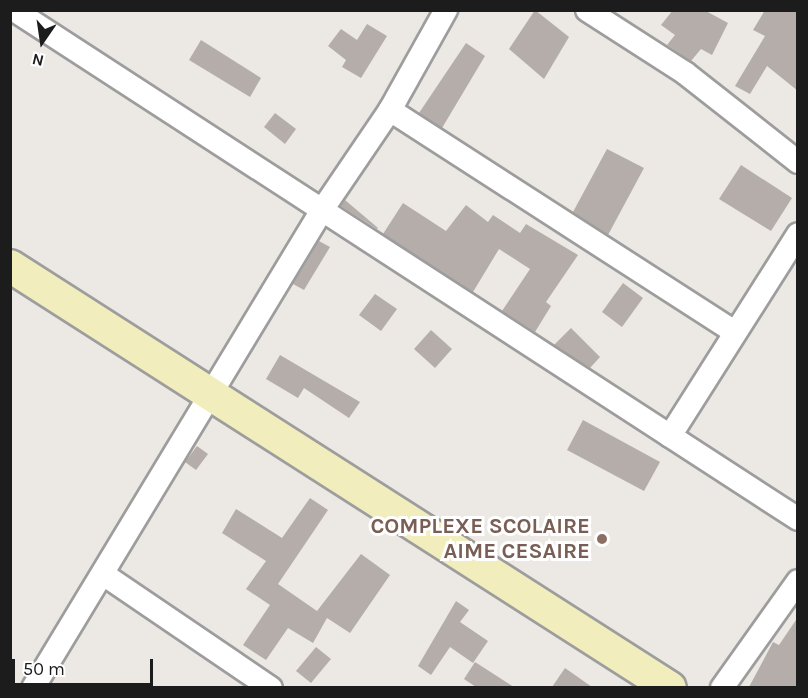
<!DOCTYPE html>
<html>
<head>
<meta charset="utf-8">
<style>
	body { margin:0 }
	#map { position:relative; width:808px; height:698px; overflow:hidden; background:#ece8e3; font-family:Karla,sans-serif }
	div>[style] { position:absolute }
	.building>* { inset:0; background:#b5ada9 }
	.roads { filter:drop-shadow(2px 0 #9d9d9d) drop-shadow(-2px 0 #9d9d9d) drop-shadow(0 2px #9d9d9d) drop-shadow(0 -2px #9d9d9d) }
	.street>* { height:22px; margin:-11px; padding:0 11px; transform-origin:11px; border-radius:11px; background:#fff }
	.secondary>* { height:32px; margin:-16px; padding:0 16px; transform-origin:16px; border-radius:16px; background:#f1edbc }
	.dots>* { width:16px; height:16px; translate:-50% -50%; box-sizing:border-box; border:3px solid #fff; border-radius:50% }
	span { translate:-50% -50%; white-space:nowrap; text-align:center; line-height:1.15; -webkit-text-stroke:6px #fff; paint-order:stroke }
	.education-label { font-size:22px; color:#785e54; font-weight:700 }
	.right { translate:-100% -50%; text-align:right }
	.frame { position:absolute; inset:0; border:12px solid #1c1c1c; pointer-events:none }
	.north { position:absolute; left:12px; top:12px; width:60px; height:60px; -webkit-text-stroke:4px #fff; paint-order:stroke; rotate:193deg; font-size:16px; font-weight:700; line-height:24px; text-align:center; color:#1c1c1c }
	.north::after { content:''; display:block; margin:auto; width:21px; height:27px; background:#1c1c1c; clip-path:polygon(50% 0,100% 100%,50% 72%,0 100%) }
	.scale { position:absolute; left:12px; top:659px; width:141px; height:27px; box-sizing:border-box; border:3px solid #1c1c1c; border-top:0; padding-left:8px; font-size:18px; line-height:21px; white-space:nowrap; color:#1c1c1c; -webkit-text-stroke:4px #fff; paint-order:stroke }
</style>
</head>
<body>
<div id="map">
	<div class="building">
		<div style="clip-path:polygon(535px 10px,569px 37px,544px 79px,509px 49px)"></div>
		<div style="clip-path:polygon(673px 10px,704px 10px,728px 23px,712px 55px,701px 49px,691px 61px,667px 45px,675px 35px,661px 25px)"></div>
		<div style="clip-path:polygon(765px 10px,798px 10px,798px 91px,767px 66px,750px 94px,735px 86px,765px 36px,753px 30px)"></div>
		<div style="clip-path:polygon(367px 24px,387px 36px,361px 78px,342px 67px,346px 60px,328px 46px,341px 29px,357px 40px)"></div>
		<div style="clip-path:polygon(201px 40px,261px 78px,250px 97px,189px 60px)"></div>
		<div style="clip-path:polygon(466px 43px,485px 56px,442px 128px,419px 113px)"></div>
		<div style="clip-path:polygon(275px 113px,296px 129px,285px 144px,264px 127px)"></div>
		<div style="clip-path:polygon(607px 149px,644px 168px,608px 235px,573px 212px)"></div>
		<div style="clip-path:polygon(741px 165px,792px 198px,771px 231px,719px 199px)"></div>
		<div style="clip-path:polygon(345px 200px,378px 228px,377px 229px,341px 206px)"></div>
		<div style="clip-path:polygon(403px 203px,446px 231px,466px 205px,488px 222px,493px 215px,520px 233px,526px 224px,578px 255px,546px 302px,551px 306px,535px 332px,502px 311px,530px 269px,499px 249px,473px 292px,383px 234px)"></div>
		<div style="clip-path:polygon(319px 241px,330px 247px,304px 290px,293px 284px)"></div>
		<div style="clip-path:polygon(623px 283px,643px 298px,622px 327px,602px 312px)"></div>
		<div style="clip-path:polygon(375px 294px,397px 309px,381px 331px,359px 315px)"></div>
		<div style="clip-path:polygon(571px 328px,600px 357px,590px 368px,554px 345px)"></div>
		<div style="clip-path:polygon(431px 330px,452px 349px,435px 368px,414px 349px)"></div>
		<div style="clip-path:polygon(280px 355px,360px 402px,349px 418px,304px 388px,298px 398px,266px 379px)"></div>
		<div style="clip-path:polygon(583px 420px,660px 462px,644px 491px,567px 450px)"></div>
		<div style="clip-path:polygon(197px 446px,208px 454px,196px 470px,185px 462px)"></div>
		<div style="clip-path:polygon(310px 498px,328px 510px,278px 584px,317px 611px,361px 554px,390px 575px,350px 633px,327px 618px,313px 643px,288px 628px,266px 660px,243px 645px,270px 605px,246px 589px,266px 561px,222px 533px,236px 509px,282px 538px)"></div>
		<div style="clip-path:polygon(456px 601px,469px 610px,460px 622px,488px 641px,473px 663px,450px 647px,431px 675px,418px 666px)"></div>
		<div style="clip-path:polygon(798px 617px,798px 687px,749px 687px,773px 642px,779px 645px)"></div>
		<div style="clip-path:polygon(316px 647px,331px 659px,311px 683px,296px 671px)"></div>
		<div style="clip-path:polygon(475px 662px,514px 687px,476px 687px,464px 679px)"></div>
		<div style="clip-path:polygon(565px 668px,592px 687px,552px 687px)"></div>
	</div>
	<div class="roads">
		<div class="street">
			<div style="left:14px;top:10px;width:935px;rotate:32.99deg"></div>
			<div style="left:587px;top:10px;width:117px;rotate:32.7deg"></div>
			<div style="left:685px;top:73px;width:144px;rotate:38.2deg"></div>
			<div style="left:390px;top:110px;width:409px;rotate:32.8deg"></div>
			<div style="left:670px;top:436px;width:239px;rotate:-57.6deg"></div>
			<div style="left:103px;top:574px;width:203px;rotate:34.2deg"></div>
			<div style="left:33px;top:688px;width:559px;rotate:-58.84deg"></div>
			<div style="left:322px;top:210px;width:121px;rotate:-55.8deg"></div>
			<div style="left:390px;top:110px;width:115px;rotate:-60.8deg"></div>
			<div style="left:722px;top:688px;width:131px;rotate:-54.6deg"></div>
		</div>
		<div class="secondary">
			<div style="left:10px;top:266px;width:783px;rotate:32.59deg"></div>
		</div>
	</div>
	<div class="dots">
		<div style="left:602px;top:539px;background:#8d6e63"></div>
	</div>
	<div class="education-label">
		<span class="right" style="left:590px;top:539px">COMPLEXE SCOLAIRE<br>AIME CESAIRE</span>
	</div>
	<div class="frame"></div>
	<div class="north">N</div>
	<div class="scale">50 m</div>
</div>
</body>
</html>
